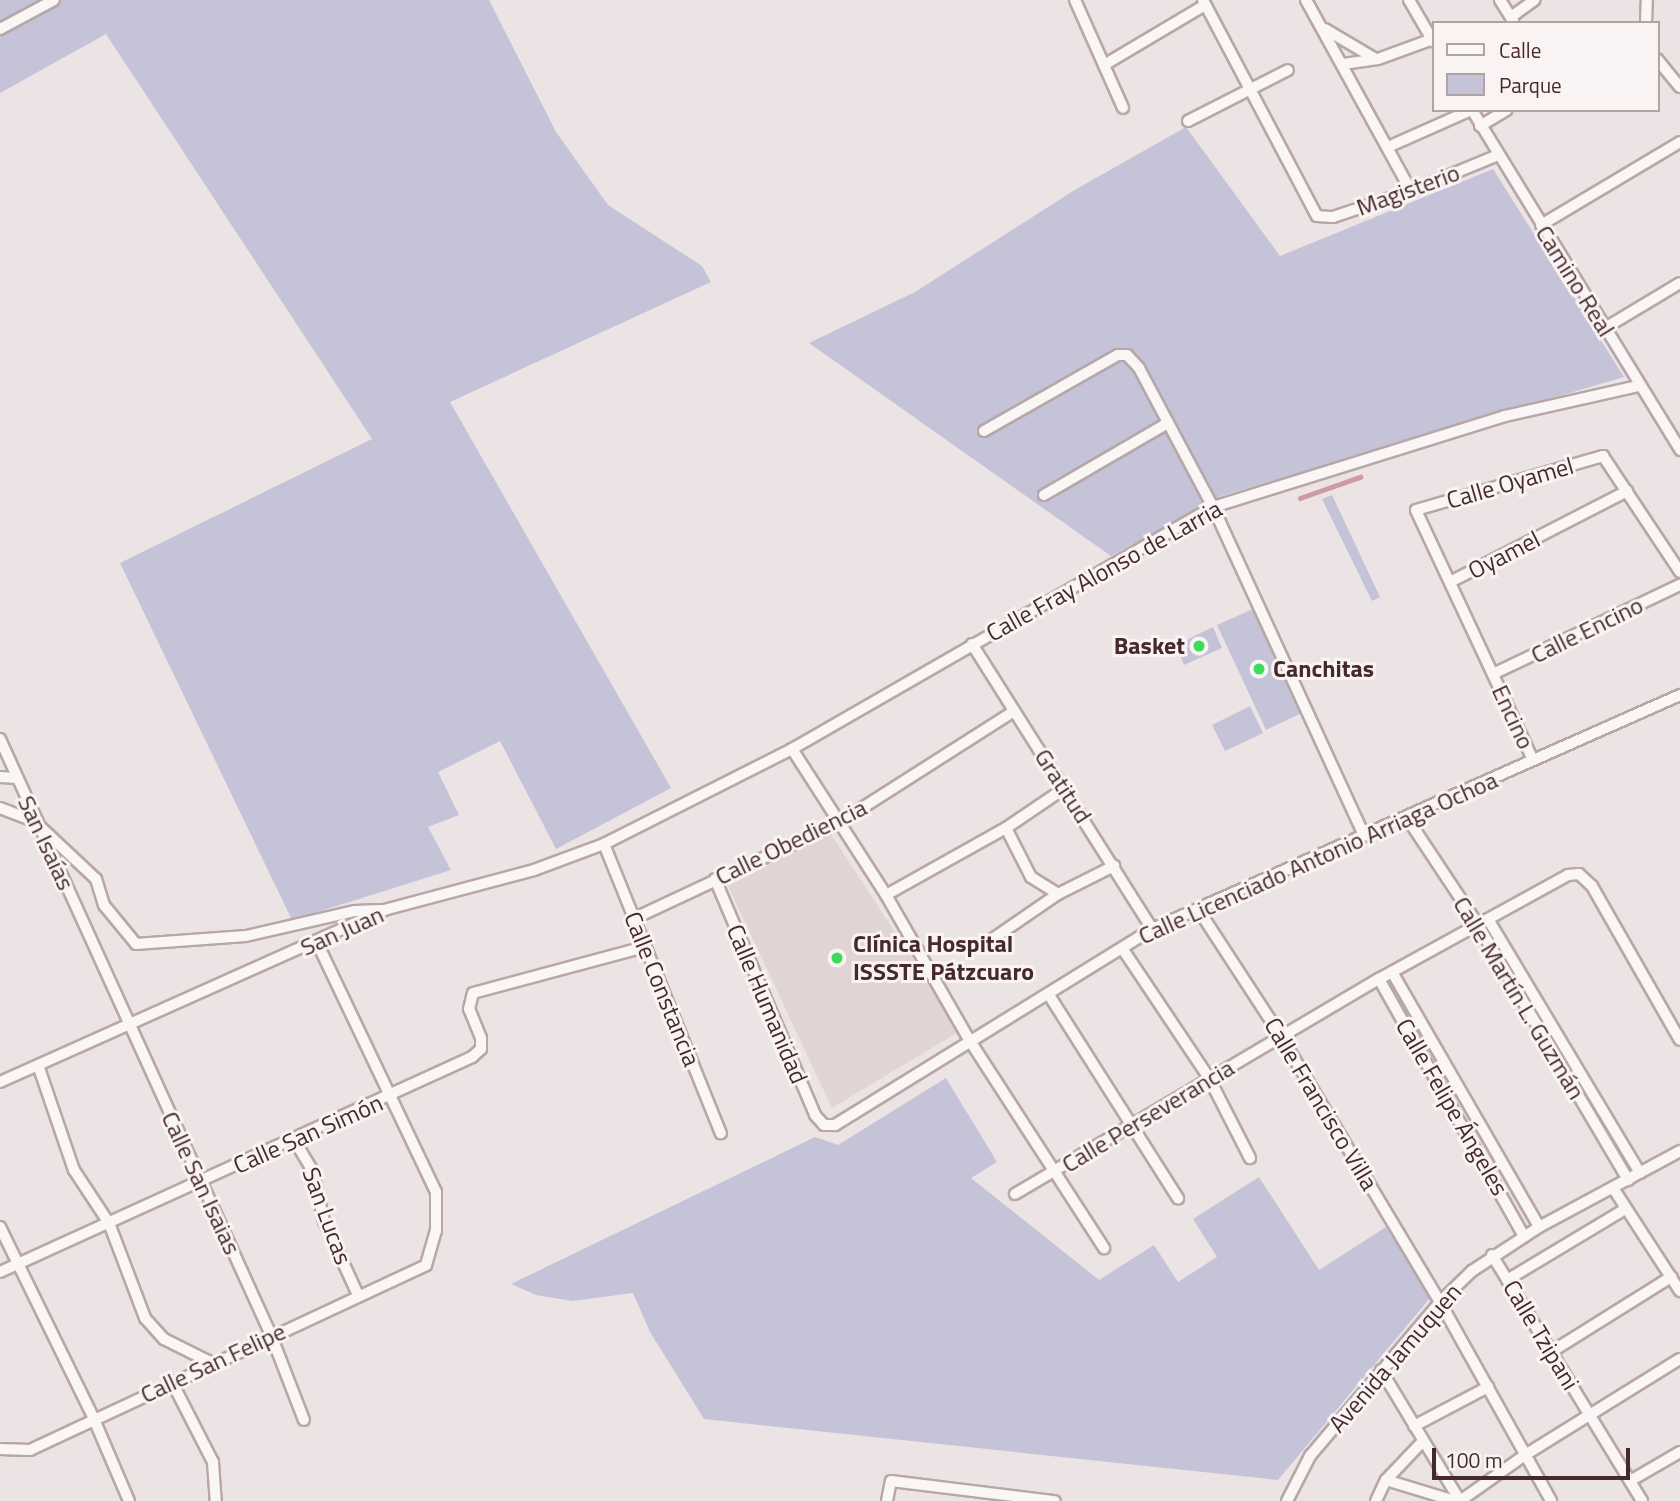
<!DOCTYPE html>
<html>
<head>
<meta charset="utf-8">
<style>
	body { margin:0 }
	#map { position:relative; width:1680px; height:1501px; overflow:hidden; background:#ece3e4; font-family:"Titillium Web",sans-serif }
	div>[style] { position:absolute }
	.built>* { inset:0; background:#e1d4d5 }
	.green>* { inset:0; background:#c5c3d7 }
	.stream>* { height:4.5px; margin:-2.25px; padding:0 2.25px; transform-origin:2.25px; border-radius:2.25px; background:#cf9ba3 }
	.roads { filter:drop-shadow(2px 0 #b7a7a8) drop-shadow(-2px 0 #b7a7a8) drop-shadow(0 2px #b7a7a8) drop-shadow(0 -2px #b7a7a8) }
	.street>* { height:10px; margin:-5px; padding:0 5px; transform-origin:5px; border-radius:5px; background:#faf6f6 }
	.dots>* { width:19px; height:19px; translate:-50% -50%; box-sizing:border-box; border:4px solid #f9f3f4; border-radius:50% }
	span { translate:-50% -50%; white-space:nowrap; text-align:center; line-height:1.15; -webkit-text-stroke:6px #f9f3f4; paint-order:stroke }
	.street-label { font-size:24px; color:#46292a }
	.poi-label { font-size:24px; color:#46292a; font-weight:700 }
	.right { translate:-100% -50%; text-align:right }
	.left { translate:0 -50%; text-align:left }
	.legend { position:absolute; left:1432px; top:21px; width:228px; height:91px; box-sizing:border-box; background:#f9f3f4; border:2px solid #b1a2a3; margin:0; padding:9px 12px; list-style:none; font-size:21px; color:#46292a }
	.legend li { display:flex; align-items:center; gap:14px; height:35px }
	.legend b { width:35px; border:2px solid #b1a2a3 }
	.scale { position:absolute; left:1432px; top:1448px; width:198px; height:32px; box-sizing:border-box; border:4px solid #46292a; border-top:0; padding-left:9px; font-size:21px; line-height:24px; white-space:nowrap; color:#46292a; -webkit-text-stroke:5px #f9f3f4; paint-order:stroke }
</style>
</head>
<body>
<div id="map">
	<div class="built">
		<div style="clip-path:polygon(830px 833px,960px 1031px,832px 1108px,728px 886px)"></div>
	</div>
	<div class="green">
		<div style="clip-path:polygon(0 0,489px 0,556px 132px,608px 205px,702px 266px,711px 282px,450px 402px,671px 788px,556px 849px,500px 741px,438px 772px,459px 815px,428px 827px,451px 870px,292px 920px,120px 563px,372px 439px,106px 34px,0 93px)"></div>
		<div style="clip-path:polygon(1186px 127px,1280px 256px,1493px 169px,1624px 377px,1221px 496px,1111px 556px,809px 343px,915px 292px,1073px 191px)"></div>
		<div style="clip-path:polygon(1332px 495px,1380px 597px,1372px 601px,1322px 499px)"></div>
		<div style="clip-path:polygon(1253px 609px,1302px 713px,1266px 730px,1217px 625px)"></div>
		<div style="clip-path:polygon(1213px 627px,1222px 648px,1184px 665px,1176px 645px)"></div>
		<div style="clip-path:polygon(1250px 706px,1263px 733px,1225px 751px,1212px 725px)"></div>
		<div style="clip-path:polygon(946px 1078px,997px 1162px,971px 1178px,1099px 1280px,1154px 1245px,1178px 1282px,1217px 1257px,1193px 1219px,1259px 1177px,1319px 1270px,1386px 1227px,1430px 1298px,1278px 1480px,704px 1419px,650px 1332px,633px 1293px,572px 1301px,536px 1295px,511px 1284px,815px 1137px,838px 1145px)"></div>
	</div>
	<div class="stream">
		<div style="left:1300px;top:498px;width:64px;rotate:-19.3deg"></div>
	</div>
	<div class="roads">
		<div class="street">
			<div style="left:1075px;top:0;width:118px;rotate:66deg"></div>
			<div style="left:1203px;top:0;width:244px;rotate:62.2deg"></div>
			<div style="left:1317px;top:216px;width:16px;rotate:4deg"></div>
			<div style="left:1333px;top:217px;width:82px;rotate:-18.4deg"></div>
			<div style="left:1411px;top:191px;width:94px;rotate:-22.5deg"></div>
			<div style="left:1306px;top:0;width:218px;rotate:61.2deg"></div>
			<div style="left:1409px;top:0;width:48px;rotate:59.7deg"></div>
			<div style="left:1500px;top:0;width:25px;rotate:58deg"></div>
			<div style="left:1511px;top:17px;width:29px;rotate:-36deg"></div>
			<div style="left:1646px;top:23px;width:23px;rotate:-88deg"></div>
			<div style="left:0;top:29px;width:61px;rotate:-28.2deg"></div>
			<div style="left:1325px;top:29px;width:57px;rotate:30.6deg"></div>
			<div style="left:1657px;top:59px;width:36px;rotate:51deg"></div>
			<div style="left:1343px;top:64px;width:35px;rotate:-8deg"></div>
			<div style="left:1378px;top:59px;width:59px;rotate:-20deg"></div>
			<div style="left:1104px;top:65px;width:117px;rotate:-30.7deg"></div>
			<div style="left:1472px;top:110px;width:399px;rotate:58.5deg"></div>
			<div style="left:1188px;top:121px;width:112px;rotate:-27deg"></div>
			<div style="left:1480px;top:126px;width:31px;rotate:-31deg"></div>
			<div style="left:1388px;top:147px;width:91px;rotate:-24deg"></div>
			<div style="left:1541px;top:225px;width:162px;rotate:-30.8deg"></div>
			<div style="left:1605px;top:328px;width:87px;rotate:-31deg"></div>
			<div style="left:984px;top:431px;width:154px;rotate:-29.6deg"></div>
			<div style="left:1118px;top:355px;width:9px"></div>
			<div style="left:1127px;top:355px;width:18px;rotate:47deg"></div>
			<div style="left:1139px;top:368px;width:157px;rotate:62deg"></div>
			<div style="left:1213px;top:507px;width:362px;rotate:65.3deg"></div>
			<div style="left:1044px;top:495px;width:141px;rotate:-30.2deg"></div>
			<div style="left:1452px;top:581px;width:197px;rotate:-27.2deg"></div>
			<div style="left:972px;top:644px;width:337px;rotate:57.7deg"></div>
			<div style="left:1493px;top:674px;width:207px;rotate:-25.5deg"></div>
			<div style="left:0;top:739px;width:655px;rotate:65.55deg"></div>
			<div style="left:271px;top:1335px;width:91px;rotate:68.8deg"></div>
			<div style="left:792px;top:749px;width:174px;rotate:57.2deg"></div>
			<div style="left:886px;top:895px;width:168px;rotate:60.1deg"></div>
			<div style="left:970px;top:1041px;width:247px;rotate:57.1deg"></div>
			<div style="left:1533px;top:760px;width:276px;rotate:-115.1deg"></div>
			<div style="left:1416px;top:510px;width:195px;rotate:-16.1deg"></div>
			<div style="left:1603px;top:456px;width:139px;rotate:56.4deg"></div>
			<div style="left:0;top:777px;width:17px;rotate:3deg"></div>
			<div style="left:0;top:808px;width:36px;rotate:21deg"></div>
			<div style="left:34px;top:821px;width:85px;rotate:43.1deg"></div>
			<div style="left:96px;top:879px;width:27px;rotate:73deg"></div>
			<div style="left:104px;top:905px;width:50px;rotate:50.6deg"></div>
			<div style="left:136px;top:944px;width:110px;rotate:-4.2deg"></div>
			<div style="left:246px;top:936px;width:112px;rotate:-12.9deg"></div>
			<div style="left:355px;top:911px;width:26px;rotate:-2deg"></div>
			<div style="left:1407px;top:818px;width:128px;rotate:56.4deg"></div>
			<div style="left:1478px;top:925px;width:296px;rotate:59.5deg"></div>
			<div style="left:1006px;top:828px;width:55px;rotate:63deg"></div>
			<div style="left:1031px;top:877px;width:32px;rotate:32deg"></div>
			<div style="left:1058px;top:894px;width:63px;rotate:-26.6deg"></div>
			<div style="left:604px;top:844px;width:312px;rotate:68deg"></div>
			<div style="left:715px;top:879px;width:256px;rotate:67deg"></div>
			<div style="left:815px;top:1115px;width:13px;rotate:48deg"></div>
			<div style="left:824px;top:1125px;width:11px"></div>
			<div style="left:835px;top:1125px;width:373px;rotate:-31.7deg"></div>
			<div style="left:1152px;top:929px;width:578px;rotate:-23.9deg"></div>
			<div style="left:886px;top:895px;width:137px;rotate:-29.2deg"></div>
			<div style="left:1006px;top:828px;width:71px;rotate:-34.1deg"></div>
			<div style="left:1198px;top:909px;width:154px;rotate:56.9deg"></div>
			<div style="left:1282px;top:1038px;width:308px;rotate:59.1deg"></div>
			<div style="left:1440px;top:1302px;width:228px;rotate:60.8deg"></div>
			<div style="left:633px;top:919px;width:229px;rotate:-25.1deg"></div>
			<div style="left:840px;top:822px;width:206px;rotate:-32.5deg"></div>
			<div style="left:1488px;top:919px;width:296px;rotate:59.1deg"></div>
			<div style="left:991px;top:940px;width:81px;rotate:-34.5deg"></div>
			<div style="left:1122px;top:948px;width:156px;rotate:56.2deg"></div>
			<div style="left:1209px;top:1078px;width:90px;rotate:62.9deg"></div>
			<div style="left:1392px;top:972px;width:294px;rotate:60deg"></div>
			<div style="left:1379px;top:979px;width:295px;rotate:60.6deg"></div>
			<div style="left:1049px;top:995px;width:241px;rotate:57.6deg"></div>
			<div style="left:38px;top:1065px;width:111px;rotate:71.1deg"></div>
			<div style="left:74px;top:1170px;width:64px;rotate:56.6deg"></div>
			<div style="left:109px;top:1223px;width:102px;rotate:69.2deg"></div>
			<div style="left:145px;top:1318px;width:28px;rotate:48deg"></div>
			<div style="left:164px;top:1339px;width:56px;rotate:26.6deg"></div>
			<div style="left:0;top:1082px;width:421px;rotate:-24.1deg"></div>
			<div style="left:384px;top:910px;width:155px;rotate:-14.9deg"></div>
			<div style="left:534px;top:870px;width:75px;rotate:-20.4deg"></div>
			<div style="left:604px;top:844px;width:211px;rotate:-26.8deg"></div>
			<div style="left:792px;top:749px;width:486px;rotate:-29.9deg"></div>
			<div style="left:1213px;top:507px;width:306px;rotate:-17.3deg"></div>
			<div style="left:1505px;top:416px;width:136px;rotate:-12.7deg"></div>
			<div style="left:293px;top:1138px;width:37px;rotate:59deg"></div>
			<div style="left:312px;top:1170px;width:52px;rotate:76.8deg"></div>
			<div style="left:324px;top:1221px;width:81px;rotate:65.3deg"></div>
			<div style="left:1613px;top:1188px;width:123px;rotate:57deg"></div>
			<div style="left:1015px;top:1194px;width:423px;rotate:-30.6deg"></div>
			<div style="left:1379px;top:979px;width:216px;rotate:-28.8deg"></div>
			<div style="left:1568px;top:875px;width:11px;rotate:-5deg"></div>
			<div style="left:1579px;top:874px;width:18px;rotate:43deg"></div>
			<div style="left:1592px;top:886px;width:177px;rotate:60.3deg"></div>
			<div style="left:0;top:1227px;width:212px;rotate:63.9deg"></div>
			<div style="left:93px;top:1417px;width:91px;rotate:66.8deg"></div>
			<div style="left:1492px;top:1255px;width:288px;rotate:58.6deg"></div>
			<div style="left:0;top:1272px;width:519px;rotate:-24.49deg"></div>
			<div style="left:472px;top:1057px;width:12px;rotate:-42deg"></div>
			<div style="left:481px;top:1049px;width:11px;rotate:-90deg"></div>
			<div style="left:481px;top:1038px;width:31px;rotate:-112deg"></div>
			<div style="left:469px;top:1009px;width:16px;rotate:-76deg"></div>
			<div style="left:473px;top:993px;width:178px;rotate:-15deg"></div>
			<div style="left:1507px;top:1280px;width:138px;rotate:-31deg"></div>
			<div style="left:1551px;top:1352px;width:142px;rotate:-32deg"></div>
			<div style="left:1381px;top:1370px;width:153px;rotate:58.9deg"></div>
			<div style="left:173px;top:1384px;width:88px;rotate:62.9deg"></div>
			<div style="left:213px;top:1462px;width:39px;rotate:86deg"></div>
			<div style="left:1414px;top:1426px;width:84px;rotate:-27.8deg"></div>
			<div style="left:0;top:1449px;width:30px;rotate:2deg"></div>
			<div style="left:30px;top:1450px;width:437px;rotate:-25deg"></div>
			<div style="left:426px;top:1265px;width:35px;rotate:-74deg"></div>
			<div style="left:436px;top:1231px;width:39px;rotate:-90deg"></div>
			<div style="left:436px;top:1192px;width:276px;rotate:-115.5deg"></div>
			<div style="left:1386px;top:1480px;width:72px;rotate:16.9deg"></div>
			<div style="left:1630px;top:1481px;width:58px;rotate:-30.1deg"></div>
			<div style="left:887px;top:1501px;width:20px;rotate:-79deg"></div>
			<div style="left:891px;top:1481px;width:165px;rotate:7deg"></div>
			<div style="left:1287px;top:1501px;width:51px;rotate:-62.9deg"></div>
			<div style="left:1310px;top:1456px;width:202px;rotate:-49.8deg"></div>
			<div style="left:1440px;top:1302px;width:45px;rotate:-44.1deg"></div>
			<div style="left:1472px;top:1271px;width:80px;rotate:-33.3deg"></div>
			<div style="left:1539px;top:1227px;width:160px;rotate:-28.3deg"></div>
			<div style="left:1376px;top:1501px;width:23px;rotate:-65deg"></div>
			<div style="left:1386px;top:1480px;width:54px;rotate:-46.5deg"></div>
			<div style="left:1460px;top:1501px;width:80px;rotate:-35.3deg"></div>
			<div style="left:1525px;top:1455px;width:182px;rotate:-31.8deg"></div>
		</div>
	</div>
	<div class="dots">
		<div style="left:1199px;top:646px;background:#3edb5a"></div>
		<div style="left:1259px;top:669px;background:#3edb5a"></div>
		<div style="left:837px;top:958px;background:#3edb5a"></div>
	</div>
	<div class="street-label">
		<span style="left:1408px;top:190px;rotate:-20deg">Magisterio</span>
		<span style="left:1575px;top:281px;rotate:58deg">Camino Real</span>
		<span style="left:1510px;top:483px;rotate:-16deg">Calle Oyamel</span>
		<span style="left:1504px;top:555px;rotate:-27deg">Oyamel</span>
		<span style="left:1104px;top:571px;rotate:-29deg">Calle Fray Alonso de Larria</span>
		<span style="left:1587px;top:630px;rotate:-26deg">Calle Encino</span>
		<span style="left:1513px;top:717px;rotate:65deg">Encino</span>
		<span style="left:1063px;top:786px;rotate:57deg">Gratitud</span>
		<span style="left:791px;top:842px;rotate:-26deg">Calle Obediencia</span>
		<span style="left:46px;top:843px;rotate:65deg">San Isaías</span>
		<span style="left:1318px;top:858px;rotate:-24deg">Calle Licenciado Antonio Arriaga Ochoa</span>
		<span style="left:342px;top:931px;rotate:-24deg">San Juan</span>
		<span style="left:662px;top:989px;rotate:68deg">Calle Constancia</span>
		<span style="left:1519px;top:998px;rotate:59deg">Calle Martín L. Guzmán</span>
		<span style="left:767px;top:1004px;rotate:67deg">Calle Humanidad</span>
		<span style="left:1321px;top:1104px;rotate:59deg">Calle Francisco Villa</span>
		<span style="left:1452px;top:1107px;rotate:60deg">Calle Felipe Ángeles</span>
		<span style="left:1148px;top:1116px;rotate:-31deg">Calle Perseverancia</span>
		<span style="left:308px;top:1134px;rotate:-24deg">Calle San Simón</span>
		<span style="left:201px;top:1183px;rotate:65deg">Calle San Isaias</span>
		<span style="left:327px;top:1216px;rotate:70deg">San Lucas</span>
		<span style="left:1541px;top:1335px;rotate:59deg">Calle Tzipani</span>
		<span style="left:1395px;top:1358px;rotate:-49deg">Avenida Jamuquen</span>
		<span style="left:213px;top:1363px;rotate:-25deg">Calle San Felipe</span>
	</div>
	<div class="poi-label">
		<span class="right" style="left:1185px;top:646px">Basket</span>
		<span class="left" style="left:1273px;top:669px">Canchitas</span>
		<span class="left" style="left:853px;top:958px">Clínica Hospital<br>ISSSTE Pátzcuaro</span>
	</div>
	<ul class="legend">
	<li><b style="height:9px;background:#faf6f6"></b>Calle</li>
	<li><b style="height:19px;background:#c5c3d7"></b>Parque</li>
	</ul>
	<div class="scale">100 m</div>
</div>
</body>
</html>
